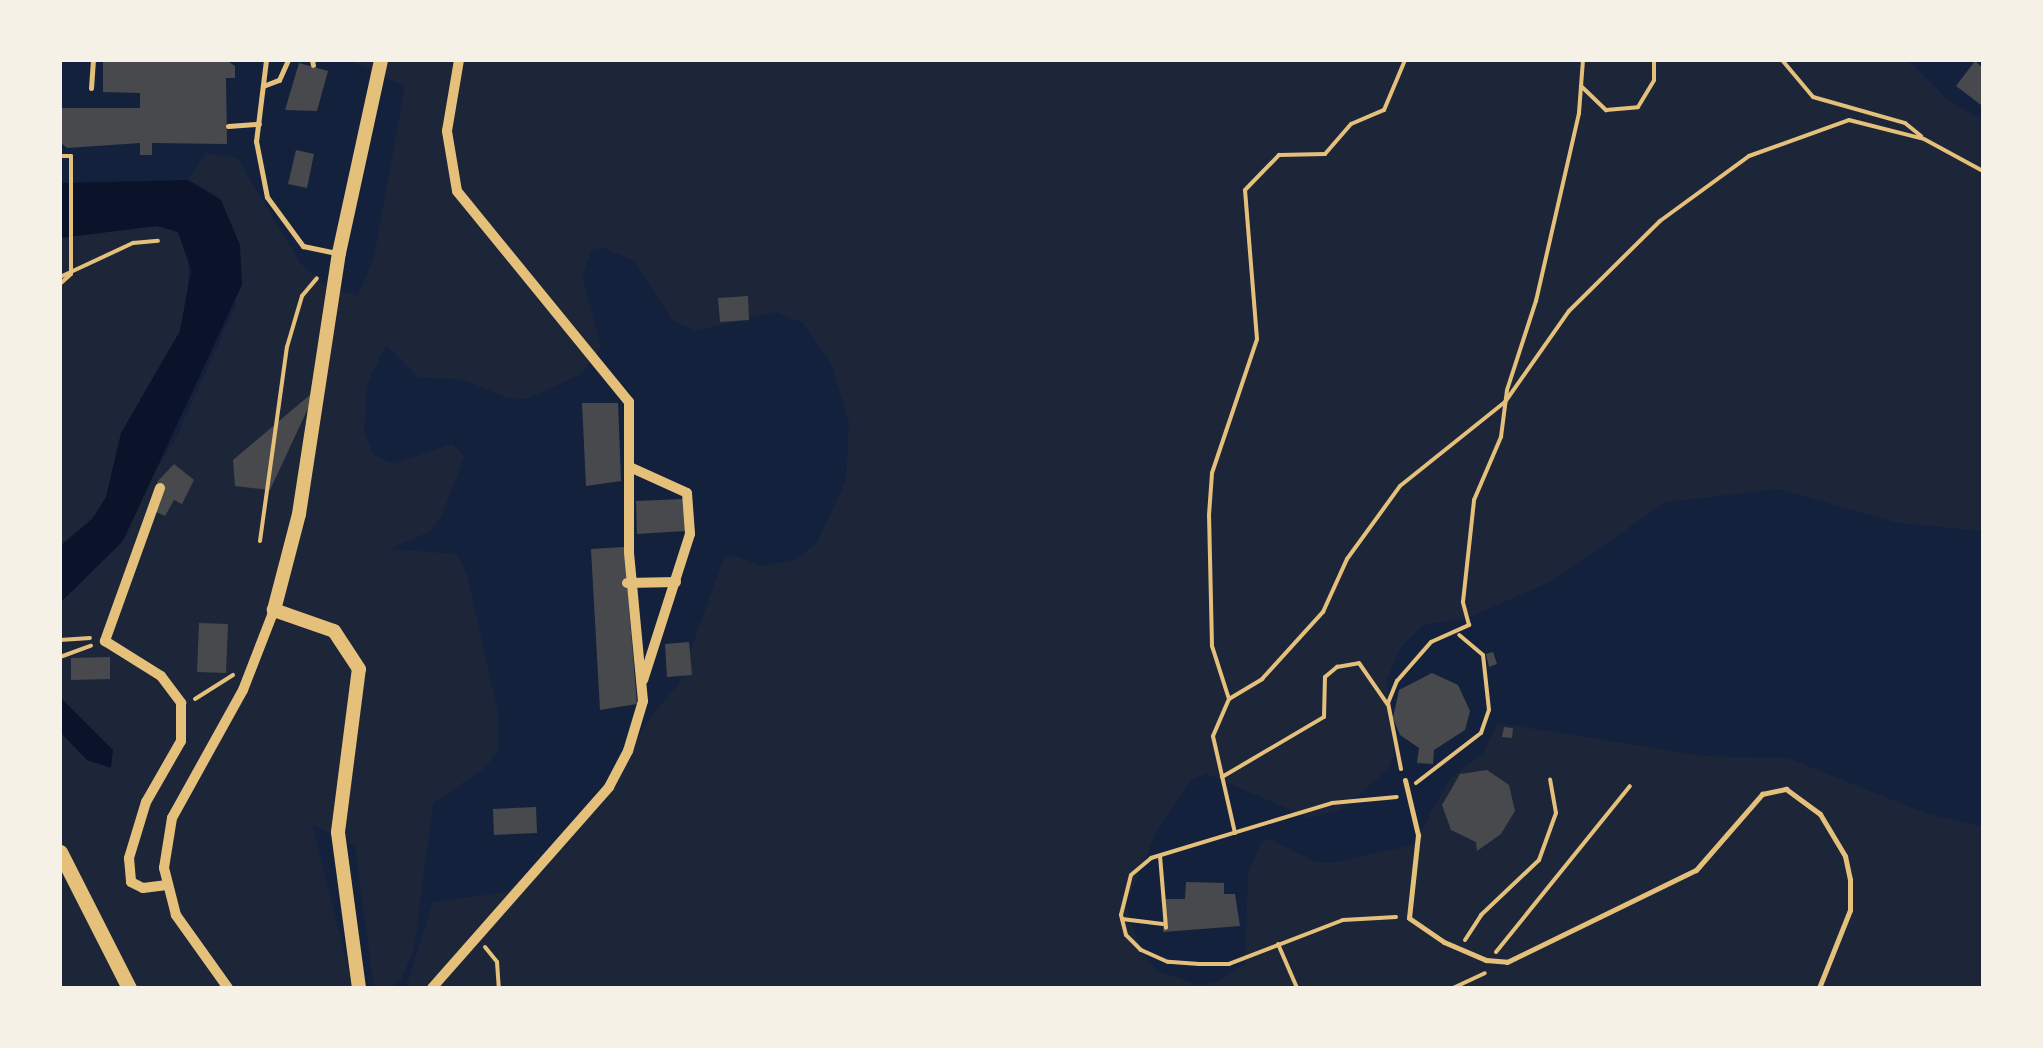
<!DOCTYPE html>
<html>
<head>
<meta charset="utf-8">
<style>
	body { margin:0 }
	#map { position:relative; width:2043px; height:1048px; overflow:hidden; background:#14213d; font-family:Raleway,sans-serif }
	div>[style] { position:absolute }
	.green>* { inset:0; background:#1d2539 }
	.water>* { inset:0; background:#0b132b }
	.building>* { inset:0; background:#48494c }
	.path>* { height:4px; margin:-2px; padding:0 2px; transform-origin:2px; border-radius:2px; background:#e5c07b }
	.service>* { height:5px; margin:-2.5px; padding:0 2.5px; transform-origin:2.5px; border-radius:2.5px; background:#e5c07b }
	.minor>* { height:10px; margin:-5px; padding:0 5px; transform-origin:5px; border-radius:5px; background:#e5c07b }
	.secondary>* { height:14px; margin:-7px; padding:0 7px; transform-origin:7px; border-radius:7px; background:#e5c07b }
	.trunk>* { height:15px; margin:-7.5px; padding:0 7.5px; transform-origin:7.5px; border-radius:7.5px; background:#e5c07b }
	span { translate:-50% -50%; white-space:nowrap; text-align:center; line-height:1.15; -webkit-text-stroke:8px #f6f1e7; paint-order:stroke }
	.frame { position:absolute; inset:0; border:62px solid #f6f1e7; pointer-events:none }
</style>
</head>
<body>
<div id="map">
	<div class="green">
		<div style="clip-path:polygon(350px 60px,1907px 60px,1946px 98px,1983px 121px,1983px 531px,1899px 523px,1779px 489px,1666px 502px,1550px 582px,1465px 619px,1425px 624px,1401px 647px,1387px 678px,1394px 754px,1387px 770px,1342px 809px,1309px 818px,1207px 774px,1191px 779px,1157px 831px,1126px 904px,1141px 952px,1158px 971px,1198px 985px,1215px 982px,1245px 964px,1248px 874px,1261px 842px,1269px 839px,1313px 861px,1330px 863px,1413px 845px,1450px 779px,1483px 753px,1498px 723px,1705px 756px,1788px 758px,1928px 814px,1983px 827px,1983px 988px,406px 988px,433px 902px,507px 892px,599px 807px,647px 721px,679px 683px,723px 560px,733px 555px,762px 566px,792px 561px,816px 544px,846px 481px,849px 422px,831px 363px,803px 323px,775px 312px,696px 331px,672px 320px,634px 261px,601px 247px,592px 250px,582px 275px,601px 348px,581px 374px,527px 399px,508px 398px,465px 380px,418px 377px,386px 345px,367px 384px,364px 433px,374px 455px,394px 464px,452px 444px,464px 456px,442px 515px,429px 532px,389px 549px,456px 554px,467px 574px,498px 713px,498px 750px,486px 767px,433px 803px,414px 950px,401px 979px,391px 988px,374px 988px,355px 846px,312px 824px,353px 988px,60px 988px,60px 732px,87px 760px,113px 750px,60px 697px,60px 603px,86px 576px,174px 442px,236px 305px,215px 194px,188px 180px,206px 153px,237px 158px,300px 263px,326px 286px,358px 296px,374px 257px,405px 87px)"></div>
		<div style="clip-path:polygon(157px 226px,178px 232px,188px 251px,189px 298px,180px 331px,121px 433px,106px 497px,93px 518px,60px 546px,60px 238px)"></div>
	</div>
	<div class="water">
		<div style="clip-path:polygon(188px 180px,221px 200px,240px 245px,242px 285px,123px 541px,60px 603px,60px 546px,93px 518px,106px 497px,121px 433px,180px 331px,191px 270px,178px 232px,157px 226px,60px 238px,60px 183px)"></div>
		<div style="clip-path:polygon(60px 697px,113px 750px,111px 768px,87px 760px,60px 732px)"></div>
	</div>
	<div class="building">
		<div style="clip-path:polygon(103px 60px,226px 60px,235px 66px,235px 78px,226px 78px,227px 144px,152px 143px,152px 155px,140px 155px,140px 143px,67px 148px,60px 142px,60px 108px,140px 108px,140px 93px,103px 92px)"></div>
		<div style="clip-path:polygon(1975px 61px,1983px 68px,1981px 105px,1956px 86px)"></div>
		<div style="clip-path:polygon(299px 63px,328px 71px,317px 111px,285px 110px)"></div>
		<div style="clip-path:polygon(296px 150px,314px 154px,307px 188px,288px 184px)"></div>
		<div style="clip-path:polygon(748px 296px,749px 320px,720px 322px,718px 298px)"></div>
		<div style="clip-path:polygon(317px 389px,270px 490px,235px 486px,233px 460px)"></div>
		<div style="clip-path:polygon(582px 403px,618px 403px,621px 481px,586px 486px)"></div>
		<div style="clip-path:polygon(174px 464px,194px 480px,182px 504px,174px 500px,165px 516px,154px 511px,163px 492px,157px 482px)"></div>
		<div style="clip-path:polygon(684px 499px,685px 531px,637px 534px,636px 501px)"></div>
		<div style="clip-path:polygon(624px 547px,637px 704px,600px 710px,591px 549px)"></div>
		<div style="clip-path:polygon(199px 623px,228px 624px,226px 673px,197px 672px)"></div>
		<div style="clip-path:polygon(689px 642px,692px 675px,667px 677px,665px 644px)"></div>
		<div style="clip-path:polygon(1493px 652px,1497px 664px,1489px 667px,1486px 654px)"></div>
		<div style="clip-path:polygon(110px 657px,110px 679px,71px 680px,71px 658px)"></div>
		<div style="clip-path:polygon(1432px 673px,1458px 685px,1470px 711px,1465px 730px,1434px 750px,1433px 764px,1417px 763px,1419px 748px,1400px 735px,1393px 718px,1399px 690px)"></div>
		<div style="clip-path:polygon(1504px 727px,1513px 728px,1512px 738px,1502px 737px)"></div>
		<div style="clip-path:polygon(1487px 770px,1509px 785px,1515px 811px,1501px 834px,1477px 851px,1476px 842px,1451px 830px,1442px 805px,1460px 774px)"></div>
		<div style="clip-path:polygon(536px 807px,537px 833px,494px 835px,493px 809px)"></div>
		<div style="clip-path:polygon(1186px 882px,1224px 883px,1224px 894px,1235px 894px,1240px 926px,1163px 932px,1163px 899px,1185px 899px)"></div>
	</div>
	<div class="path">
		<div style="left:1782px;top:60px;width:48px;rotate:50deg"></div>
		<div style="left:1813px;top:97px;width:96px;rotate:15.8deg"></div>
		<div style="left:1905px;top:123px;width:21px;rotate:39deg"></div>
		<div style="left:1581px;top:86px;width:35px;rotate:44deg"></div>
		<div style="left:1606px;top:110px;width:32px;rotate:-5deg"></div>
		<div style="left:1638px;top:107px;width:31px;rotate:-59deg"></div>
		<div style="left:1654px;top:80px;width:20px;rotate:-90deg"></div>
		<div style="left:60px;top:156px;width:11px"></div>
		<div style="left:71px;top:156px;width:118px;rotate:90deg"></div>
		<div style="left:71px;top:274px;width:15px;rotate:138deg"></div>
		<div style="left:60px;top:277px;width:81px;rotate:-25deg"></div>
		<div style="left:133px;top:243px;width:25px;rotate:-5deg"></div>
		<div style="left:260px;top:541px;width:196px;rotate:-82.1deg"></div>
		<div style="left:287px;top:347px;width:53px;rotate:-73.6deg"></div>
		<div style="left:302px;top:296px;width:23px;rotate:-50deg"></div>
		<div style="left:60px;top:640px;width:30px;rotate:-4deg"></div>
		<div style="left:60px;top:657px;width:33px;rotate:-20deg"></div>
		<div style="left:195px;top:699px;width:45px;rotate:-32.3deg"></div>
		<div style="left:1229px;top:699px;width:39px;rotate:-31deg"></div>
		<div style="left:1262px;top:679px;width:91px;rotate:-47.7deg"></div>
		<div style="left:1323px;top:612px;width:58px;rotate:-65.6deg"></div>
		<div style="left:1347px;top:559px;width:90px;rotate:-54deg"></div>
		<div style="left:1400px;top:486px;width:134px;rotate:-38.7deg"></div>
		<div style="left:1505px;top:402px;width:111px;rotate:-54.9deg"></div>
		<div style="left:1569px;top:311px;width:128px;rotate:-44.7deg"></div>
		<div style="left:1660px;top:221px;width:110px;rotate:-36.1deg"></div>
		<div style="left:1749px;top:156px;width:106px;rotate:-19.8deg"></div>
		<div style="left:1849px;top:120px;width:77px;rotate:14.2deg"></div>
		<div style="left:1924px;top:139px;width:67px;rotate:28.5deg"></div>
		<div style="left:1401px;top:769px;width:67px;rotate:-101.1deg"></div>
		<div style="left:1388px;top:703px;width:24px;rotate:-68deg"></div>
		<div style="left:1397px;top:681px;width:52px;rotate:-48.9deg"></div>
		<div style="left:1431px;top:642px;width:42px;rotate:-24.1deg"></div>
		<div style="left:1469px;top:625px;width:24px;rotate:-105deg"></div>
		<div style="left:1463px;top:602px;width:103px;rotate:-83.8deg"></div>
		<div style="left:1474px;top:500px;width:69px;rotate:-66.8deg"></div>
		<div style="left:1501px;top:437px;width:47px;rotate:-82.7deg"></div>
		<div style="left:1507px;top:390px;width:94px;rotate:-72deg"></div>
		<div style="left:1536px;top:301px;width:193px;rotate:-77.1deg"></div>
		<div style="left:1579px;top:113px;width:53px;rotate:-85.7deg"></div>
		<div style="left:1222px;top:777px;width:118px;rotate:-30.5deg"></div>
		<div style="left:1324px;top:717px;width:40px;rotate:-88.6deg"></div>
		<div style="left:1325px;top:677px;width:16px;rotate:-40deg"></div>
		<div style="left:1337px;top:667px;width:22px;rotate:-10deg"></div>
		<div style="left:1359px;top:663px;width:51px;rotate:55.4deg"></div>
		<div style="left:1416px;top:783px;width:82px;rotate:-37.6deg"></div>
		<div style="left:1481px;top:733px;width:24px;rotate:-71deg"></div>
		<div style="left:1489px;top:710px;width:55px;rotate:-96.2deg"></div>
		<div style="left:1483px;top:655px;width:31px;rotate:-140deg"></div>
		<div style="left:1235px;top:833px;width:99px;rotate:-102.8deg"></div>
		<div style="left:1213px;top:736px;width:40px;rotate:-66.6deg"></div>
		<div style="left:1229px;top:699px;width:56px;rotate:-107.8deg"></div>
		<div style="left:1212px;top:646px;width:131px;rotate:-91.3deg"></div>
		<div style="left:1209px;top:515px;width:42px;rotate:-85.9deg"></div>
		<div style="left:1212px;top:473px;width:141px;rotate:-71.4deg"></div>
		<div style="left:1257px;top:339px;width:149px;rotate:-94.6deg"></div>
		<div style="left:1245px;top:190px;width:49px;rotate:-45.8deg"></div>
		<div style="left:1279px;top:155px;width:46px;rotate:-1.2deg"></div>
		<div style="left:1325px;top:154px;width:40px;rotate:-49deg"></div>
		<div style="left:1351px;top:124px;width:36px;rotate:-23deg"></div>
		<div style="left:1384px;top:110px;width:54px;rotate:-67.2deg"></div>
		<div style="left:1160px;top:856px;width:72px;rotate:85.2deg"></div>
		<div style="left:1396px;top:917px;width:53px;rotate:176.8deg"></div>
		<div style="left:1343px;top:920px;width:122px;rotate:158.9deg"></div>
		<div style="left:1229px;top:964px;width:30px;rotate:180deg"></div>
		<div style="left:1199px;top:964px;width:31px;rotate:-176deg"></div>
		<div style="left:1168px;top:962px;width:30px;rotate:-156deg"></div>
		<div style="left:1141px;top:950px;width:21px;rotate:-135deg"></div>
		<div style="left:1126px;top:935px;width:21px;rotate:-104deg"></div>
		<div style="left:1121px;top:915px;width:41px;rotate:-76deg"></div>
		<div style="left:1131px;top:875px;width:26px;rotate:-40deg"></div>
		<div style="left:1151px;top:858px;width:189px;rotate:-16.9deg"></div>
		<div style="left:1332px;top:803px;width:65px;rotate:-5.3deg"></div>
		<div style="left:1122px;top:919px;width:41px;rotate:7deg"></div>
		<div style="left:1465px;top:940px;width:30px;rotate:-57deg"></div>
		<div style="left:1481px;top:915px;width:80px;rotate:-43.5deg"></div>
		<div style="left:1539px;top:860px;width:50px;rotate:-70.1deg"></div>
		<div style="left:1556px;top:813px;width:34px;rotate:-100deg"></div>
		<div style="left:1278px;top:944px;width:48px;rotate:66.6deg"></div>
		<div style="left:485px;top:947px;width:19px;rotate:51deg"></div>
		<div style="left:497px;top:962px;width:26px;rotate:86deg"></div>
		<div style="left:1496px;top:952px;width:213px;rotate:-51.1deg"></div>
		<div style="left:1453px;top:988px;width:35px;rotate:-25deg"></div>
	</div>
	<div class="service">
		<div style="left:266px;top:60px;width:82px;rotate:97deg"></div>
		<div style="left:256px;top:141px;width:57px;rotate:78.9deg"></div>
		<div style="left:267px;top:197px;width:61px;rotate:53.7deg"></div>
		<div style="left:303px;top:246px;width:34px;rotate:12deg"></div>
		<div style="left:312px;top:60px;width:5px;rotate:79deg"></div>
		<div style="left:263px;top:86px;width:17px;rotate:-21deg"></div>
		<div style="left:279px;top:80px;width:22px;rotate:-66deg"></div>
		<div style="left:91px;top:88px;width:28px;rotate:-86deg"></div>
		<div style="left:228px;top:126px;width:31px;rotate:-4deg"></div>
		<div style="left:1405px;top:780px;width:57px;rotate:76.7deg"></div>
		<div style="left:1418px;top:835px;width:83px;rotate:96.2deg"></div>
		<div style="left:1409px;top:918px;width:42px;rotate:34.4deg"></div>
		<div style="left:1444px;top:942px;width:46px;rotate:23.2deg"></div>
		<div style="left:1486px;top:960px;width:21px;rotate:5deg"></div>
		<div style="left:1507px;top:962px;width:210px;rotate:-26deg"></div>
		<div style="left:1696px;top:870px;width:101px;rotate:-49deg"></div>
		<div style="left:1762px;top:794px;width:25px;rotate:-12deg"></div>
		<div style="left:1786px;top:789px;width:42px;rotate:36.3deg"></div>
		<div style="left:1820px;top:814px;width:49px;rotate:59.2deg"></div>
		<div style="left:1845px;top:856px;width:24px;rotate:78deg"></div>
		<div style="left:1850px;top:879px;width:31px;rotate:90deg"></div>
		<div style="left:1850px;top:910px;width:84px;rotate:111.7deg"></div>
	</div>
	<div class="minor">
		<div style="left:632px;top:468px;width:60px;rotate:24.4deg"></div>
		<div style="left:687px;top:493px;width:41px;rotate:85.8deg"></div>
		<div style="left:690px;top:534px;width:153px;rotate:107.8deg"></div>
		<div style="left:160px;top:488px;width:163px;rotate:109.8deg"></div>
		<div style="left:105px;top:641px;width:66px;rotate:32deg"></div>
		<div style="left:161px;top:676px;width:34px;rotate:53deg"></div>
		<div style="left:181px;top:703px;width:38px;rotate:90deg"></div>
		<div style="left:181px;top:741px;width:70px;rotate:119.8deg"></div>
		<div style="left:146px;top:802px;width:59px;rotate:106.9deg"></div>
		<div style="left:129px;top:858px;width:24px;rotate:85deg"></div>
		<div style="left:131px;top:882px;width:13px;rotate:27deg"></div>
		<div style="left:143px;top:888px;width:24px;rotate:-7deg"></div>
		<div style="left:627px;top:583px;width:49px;rotate:-1.2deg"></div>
		<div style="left:228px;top:988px;width:90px;rotate:-125.5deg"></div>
		<div style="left:176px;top:915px;width:49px;rotate:-104.3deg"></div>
		<div style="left:164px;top:868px;width:51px;rotate:-80.9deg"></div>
		<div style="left:172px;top:818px;width:146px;rotate:-61deg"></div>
		<div style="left:243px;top:690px;width:86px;rotate:-68.8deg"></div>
		<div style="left:432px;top:988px;width:268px;rotate:-48.6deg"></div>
		<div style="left:609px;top:787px;width:41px;rotate:-62.2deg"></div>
		<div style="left:628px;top:751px;width:52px;rotate:-73.3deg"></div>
		<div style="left:643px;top:701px;width:150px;rotate:-95.4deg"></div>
		<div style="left:629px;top:552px;width:150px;rotate:-90deg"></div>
		<div style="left:629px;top:402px;width:272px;rotate:-129.2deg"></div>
		<div style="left:457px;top:191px;width:61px;rotate:-99.5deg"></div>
		<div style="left:447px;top:131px;width:72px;rotate:-80.4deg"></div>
	</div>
	<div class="secondary">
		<div style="left:359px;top:988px;width:157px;rotate:-97.7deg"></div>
		<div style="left:338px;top:832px;width:164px;rotate:-82.7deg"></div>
		<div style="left:359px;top:669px;width:45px;rotate:-123.3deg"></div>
		<div style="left:334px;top:631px;width:64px;rotate:-160.7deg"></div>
		<div style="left:274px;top:610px;width:99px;rotate:-75.4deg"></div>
		<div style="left:299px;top:514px;width:264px;rotate:-81.3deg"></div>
		<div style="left:339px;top:253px;width:198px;rotate:-77.7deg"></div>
	</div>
	<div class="trunk">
		<div style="left:60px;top:852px;width:153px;rotate:63.1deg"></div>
	</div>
	<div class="frame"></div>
</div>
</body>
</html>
